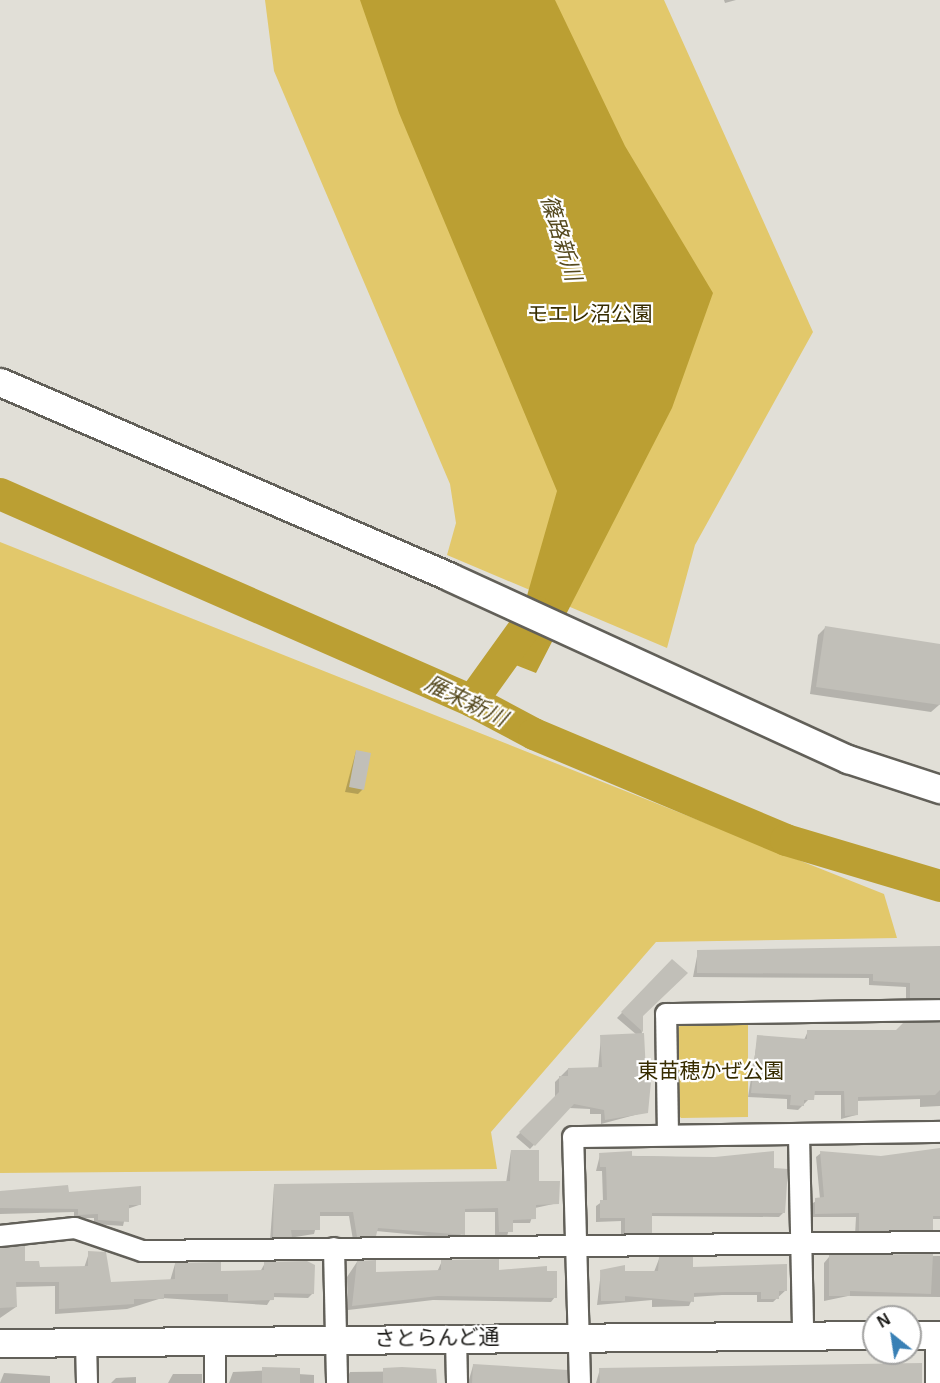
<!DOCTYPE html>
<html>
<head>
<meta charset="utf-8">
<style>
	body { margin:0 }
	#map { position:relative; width:940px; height:1383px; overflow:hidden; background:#e1dfd7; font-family:Helvetica,"Noto Sans JP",sans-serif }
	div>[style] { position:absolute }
	.green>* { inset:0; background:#e2c86b }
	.water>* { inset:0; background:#bb9f33 }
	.shadow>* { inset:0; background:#0003 }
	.river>* { height:32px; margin:-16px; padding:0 16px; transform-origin:16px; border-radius:16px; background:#bb9f33 }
	.building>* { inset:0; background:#c1bfb8 }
	.roads { filter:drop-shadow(2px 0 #626059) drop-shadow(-2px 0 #626059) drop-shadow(0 2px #626059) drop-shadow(0 -2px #626059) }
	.street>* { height:20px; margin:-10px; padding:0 10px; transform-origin:10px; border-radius:10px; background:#fff }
	.secondary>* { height:27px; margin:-13.5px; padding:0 13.5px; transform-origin:13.5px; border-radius:13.5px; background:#fff }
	span { translate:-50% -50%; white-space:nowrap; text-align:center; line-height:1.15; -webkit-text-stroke:4.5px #fff; paint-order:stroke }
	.park-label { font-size:21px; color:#372c00 }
	.street-label { font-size:21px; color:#171613 }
	.water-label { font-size:22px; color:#55491e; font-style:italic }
	.north { position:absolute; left:862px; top:1305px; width:60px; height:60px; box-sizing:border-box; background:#fff; border:2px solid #a2a2a1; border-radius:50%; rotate:330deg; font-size:16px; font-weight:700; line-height:24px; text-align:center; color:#171613 }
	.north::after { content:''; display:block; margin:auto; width:21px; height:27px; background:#3980b5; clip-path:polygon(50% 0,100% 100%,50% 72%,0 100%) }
</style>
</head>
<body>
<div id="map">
	<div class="green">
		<div style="clip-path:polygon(265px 0,664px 0,813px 332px,695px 545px,667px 648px,447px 555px,456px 523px,450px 484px,274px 71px)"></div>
		<div style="clip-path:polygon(0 542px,884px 894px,897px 938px,656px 942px,491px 1132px,497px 1169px,0 1173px)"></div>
		<div style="clip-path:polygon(748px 1021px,748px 1117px,681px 1118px,674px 1110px,674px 1033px,683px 1022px)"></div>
	</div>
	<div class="water">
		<div style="clip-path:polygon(360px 0,555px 0,625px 146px,713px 293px,672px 408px,536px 673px,508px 662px,557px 491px,399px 113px)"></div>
	</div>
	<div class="shadow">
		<div style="clip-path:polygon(724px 0,736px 0,725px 3px)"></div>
		<div style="clip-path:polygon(825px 628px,940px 645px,939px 705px,931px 712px,810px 694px,818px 635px)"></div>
		<div style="clip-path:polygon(356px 751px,363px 789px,358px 794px,345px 792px)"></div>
		<div style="clip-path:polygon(698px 951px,940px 960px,940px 1003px,906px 1002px,906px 987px,869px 985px,869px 978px,693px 977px)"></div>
		<div style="clip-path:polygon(672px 961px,686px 974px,641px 1015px,646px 1112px,601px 1124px,601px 1114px,590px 1114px,590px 1109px,569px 1108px,530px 1149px,516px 1137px,555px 1098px,555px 1082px,568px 1069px,598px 1069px,601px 1037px,637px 1035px,617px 1018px)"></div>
		<div style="clip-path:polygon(940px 1022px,940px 1106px,920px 1107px,920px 1099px,856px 1101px,856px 1115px,841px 1119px,841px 1095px,813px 1095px,798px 1110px,787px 1109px,787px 1099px,748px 1097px,758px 1036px,804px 1040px,808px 1031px,896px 1032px)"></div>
		<div style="clip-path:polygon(511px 1151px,558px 1203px,535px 1208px,530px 1223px,511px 1223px,507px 1236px,495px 1236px,495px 1212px,464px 1212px,460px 1239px,376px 1231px,370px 1240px,353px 1240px,349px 1216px,319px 1216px,314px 1234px,270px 1241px,274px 1186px,506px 1183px)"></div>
		<div style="clip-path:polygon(940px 1151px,940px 1219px,931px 1219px,927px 1234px,855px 1235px,856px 1217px,811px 1217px,811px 1204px,820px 1199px,816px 1157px,821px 1153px,881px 1157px)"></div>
		<div style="clip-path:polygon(600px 1155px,715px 1158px,773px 1170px,783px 1213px,779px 1217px,650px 1216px,646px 1237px,621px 1237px,621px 1221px,596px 1222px,596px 1206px,603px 1201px,602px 1171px,596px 1171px)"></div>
		<div style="clip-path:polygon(139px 1187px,139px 1205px,127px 1209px,123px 1226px,94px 1224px,94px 1218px,74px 1218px,74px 1212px,0 1214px,0 1191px,67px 1194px)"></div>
		<div style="clip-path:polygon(0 1249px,38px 1268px,84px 1268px,89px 1253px,109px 1284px,170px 1281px,175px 1264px,220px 1272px,260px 1272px,265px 1263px,313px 1293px,308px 1298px,272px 1297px,267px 1305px,162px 1298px,127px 1309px,55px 1314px,55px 1286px,15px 1287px,16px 1307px,0 1318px)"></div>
		<div style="clip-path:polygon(940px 1256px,940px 1297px,848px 1296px,824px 1301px,824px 1263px,829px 1257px)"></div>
		<div style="clip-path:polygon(659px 1259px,692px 1269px,786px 1290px,773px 1302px,757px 1302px,757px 1295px,722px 1295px,693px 1297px,689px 1306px,652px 1307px,652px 1300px,597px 1305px,601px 1272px,654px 1272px)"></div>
		<div style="clip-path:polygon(442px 1261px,497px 1272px,546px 1272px,555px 1297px,551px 1302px,433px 1300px,348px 1310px,347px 1277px,357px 1262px,375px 1274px,437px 1272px)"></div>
		<div style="clip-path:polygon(473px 1366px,556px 1383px,468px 1383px)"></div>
		<div style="clip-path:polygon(298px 1369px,298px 1374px,314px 1375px,314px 1383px,229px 1383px,233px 1372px)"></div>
		<div style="clip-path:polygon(600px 1369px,921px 1383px,596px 1383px)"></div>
		<div style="clip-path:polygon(435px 1371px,436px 1383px,345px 1383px,350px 1372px)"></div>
		<div style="clip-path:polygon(4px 1373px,50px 1376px,50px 1383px,0 1383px)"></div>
		<div style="clip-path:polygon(173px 1374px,202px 1374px,202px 1383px,168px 1383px)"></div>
		<div style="clip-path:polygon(136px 1377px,136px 1383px,111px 1383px,116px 1378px)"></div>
	</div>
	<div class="river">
		<div style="left:0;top:494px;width:515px;rotate:23.68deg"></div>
		<div style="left:472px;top:701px;width:70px;rotate:28deg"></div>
		<div style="left:534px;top:734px;width:273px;rotate:22.8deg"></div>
		<div style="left:786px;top:840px;width:161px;rotate:16.6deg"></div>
		<div style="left:472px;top:701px;width:110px;rotate:-54.3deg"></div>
	</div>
	<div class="building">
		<div style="clip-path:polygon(825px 626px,940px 644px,940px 705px,816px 687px)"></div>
		<div style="clip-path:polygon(356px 750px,371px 753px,364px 790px,349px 787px)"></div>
		<div style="clip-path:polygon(940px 946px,940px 998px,910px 998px,910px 983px,873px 981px,873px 974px,697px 973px,697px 950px)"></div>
		<div style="clip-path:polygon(672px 959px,688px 973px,643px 1016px,643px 1032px,621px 1012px)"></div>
		<div style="clip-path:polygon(940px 1022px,940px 1090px,935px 1095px,858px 1097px,858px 1115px,845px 1116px,844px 1091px,815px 1091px,814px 1100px,804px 1100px,804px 1106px,790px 1105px,791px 1095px,751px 1093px,757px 1035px,807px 1039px,807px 1030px,896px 1030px,903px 1023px)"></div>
		<div style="clip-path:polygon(644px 1033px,646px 1072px,652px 1071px,648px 1113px,605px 1120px,604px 1110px,574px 1104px,535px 1146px,519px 1132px,559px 1092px,559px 1076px,568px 1076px,568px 1068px,602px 1067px,600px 1035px)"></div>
		<div style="clip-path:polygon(940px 1148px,940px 1216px,933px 1216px,933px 1230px,859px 1231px,859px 1213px,815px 1214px,815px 1198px,824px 1197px,820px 1151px,881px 1156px)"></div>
		<div style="clip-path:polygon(511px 1150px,539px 1150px,539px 1181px,560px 1181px,559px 1204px,536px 1205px,536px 1219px,513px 1220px,513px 1232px,499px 1232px,498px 1208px,465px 1209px,465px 1235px,378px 1228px,376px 1236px,357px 1237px,353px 1212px,320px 1212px,320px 1230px,291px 1230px,292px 1237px,273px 1238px,274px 1184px,510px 1181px)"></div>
		<div style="clip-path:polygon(632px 1151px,632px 1156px,715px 1157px,774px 1151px,774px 1168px,788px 1169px,785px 1213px,652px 1213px,652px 1233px,625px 1234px,625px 1218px,600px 1218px,600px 1200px,607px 1200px,606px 1167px,600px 1167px,599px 1153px)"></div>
		<div style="clip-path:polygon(68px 1185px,69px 1192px,141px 1186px,141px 1205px,129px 1205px,129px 1222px,98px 1220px,98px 1214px,78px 1215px,78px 1209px,0 1208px,0 1191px)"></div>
		<div style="clip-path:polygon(25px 1245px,25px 1261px,39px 1261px,40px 1267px,88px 1266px,88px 1251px,106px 1252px,111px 1282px,175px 1279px,175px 1263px,221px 1262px,221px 1271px,264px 1270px,264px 1262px,307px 1261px,315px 1265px,314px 1294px,274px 1293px,274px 1300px,228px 1301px,228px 1294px,164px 1294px,164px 1299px,134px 1299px,134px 1304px,59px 1309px,59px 1282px,16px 1282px,17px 1307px,0 1308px,0 1248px)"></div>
		<div style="clip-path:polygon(933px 1254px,931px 1294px,850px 1291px,850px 1296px,829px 1296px,829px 1255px)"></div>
		<div style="clip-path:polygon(659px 1257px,693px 1257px,693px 1267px,787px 1264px,787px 1291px,779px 1291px,779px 1299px,761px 1299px,761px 1292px,727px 1292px,694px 1293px,694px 1302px,625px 1296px,625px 1301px,601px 1301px,600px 1270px,625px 1265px,625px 1271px,658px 1271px)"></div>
		<div style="clip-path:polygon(499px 1259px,499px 1270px,547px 1266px,547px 1271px,557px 1271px,557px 1298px,438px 1296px,352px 1306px,357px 1261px,376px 1260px,376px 1272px,441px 1270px,441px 1260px)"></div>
		<div style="clip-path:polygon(922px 1363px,922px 1383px,600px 1383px,599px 1368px)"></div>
		<div style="clip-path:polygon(473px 1364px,568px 1370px,568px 1383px,472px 1383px)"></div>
		<div style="clip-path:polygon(262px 1367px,300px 1368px,300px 1383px,262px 1383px)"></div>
		<div style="clip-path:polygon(402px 1367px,436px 1369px,437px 1383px,383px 1383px,383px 1368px)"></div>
	</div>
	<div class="roads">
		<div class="street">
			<div style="left:668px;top:1135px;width:121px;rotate:-90.9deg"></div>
			<div style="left:666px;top:1014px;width:274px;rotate:-0.8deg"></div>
			<div style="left:799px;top:1135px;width:199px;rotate:88.8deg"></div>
			<div style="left:0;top:1236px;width:75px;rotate:-6.1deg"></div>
			<div style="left:75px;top:1228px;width:71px;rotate:18.9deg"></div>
			<div style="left:142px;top:1251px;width:798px;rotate:-0.65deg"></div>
			<div style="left:334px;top:1248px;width:135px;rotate:88.7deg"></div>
			<div style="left:456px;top:1338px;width:45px;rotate:88.7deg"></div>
			<div style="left:86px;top:1342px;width:41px;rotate:88.6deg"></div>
			<div style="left:215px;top:1383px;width:42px;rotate:-90deg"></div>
			<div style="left:580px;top:1383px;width:246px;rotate:-91.6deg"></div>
			<div style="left:573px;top:1137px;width:367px;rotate:-0.8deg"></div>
			<div style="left:936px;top:1383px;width:48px;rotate:-90deg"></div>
		</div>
		<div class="secondary">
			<div style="left:0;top:382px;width:490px;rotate:23.4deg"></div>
			<div style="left:450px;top:577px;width:438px;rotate:24.6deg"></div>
			<div style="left:848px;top:759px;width:97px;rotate:18.1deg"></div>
			<div style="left:910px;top:1335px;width:30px"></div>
			<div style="left:0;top:1343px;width:874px;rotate:-0.52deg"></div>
		</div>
	</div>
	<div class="park-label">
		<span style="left:590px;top:314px">モエレ沼公園</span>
		<span style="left:711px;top:1071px">東苗穂かぜ公園</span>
	</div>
	<div class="street-label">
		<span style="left:437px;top:1338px;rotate:-1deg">さとらんど通</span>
	</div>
	<div class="water-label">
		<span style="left:561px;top:238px;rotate:73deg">篠路新川</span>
		<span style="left:466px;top:701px;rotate:26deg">雁来新川</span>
	</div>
	<div class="north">N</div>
</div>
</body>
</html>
